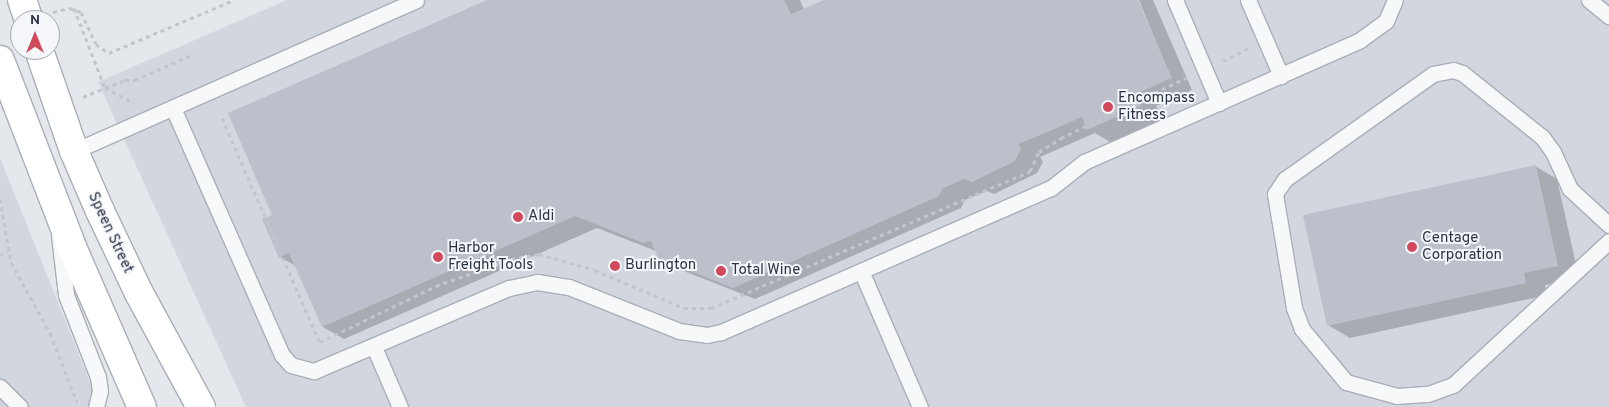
<!DOCTYPE html>
<html>
<head>
<meta charset="utf-8">
<style>
	body { margin:0 }
	#map { position:relative; width:1609px; height:407px; overflow:hidden; background:#e4e7ec; font-family:Overpass,sans-serif }
	div>[style] { position:absolute }
	.built>* { inset:0; background:#d2d6de }
	.shadow>* { inset:0; background:#0003 }
	.building>* { inset:0; background:#bbc0ca }
	.path>* { height:3px; margin-top:-1.5px; transform-origin:0; background:repeating-linear-gradient(90deg,#c2c5cb 0 4px,transparent 0 8px) }
	.roads { filter:drop-shadow(1px 0 #a9aeb7) drop-shadow(-1px 0 #a9aeb7) drop-shadow(0 1px #a9aeb7) drop-shadow(0 -1px #a9aeb7) }
	.service>* { height:15px; margin:-7.5px; padding:0 7.5px; transform-origin:7.5px; border-radius:7.5px; background:#f7f8fa }
	.secondary>* { height:28px; margin:-14px; padding:0 14px; transform-origin:14px; border-radius:14px; background:#fff }
	.dots>* { width:14px; height:14px; translate:-50% -50%; box-sizing:border-box; border:2px solid #f4f6f9; border-radius:50% }
	span { translate:-50% -50%; white-space:nowrap; text-align:center; line-height:1.15; -webkit-text-stroke:4px #f4f6f9; paint-order:stroke }
	.poi-label { font-size:15px; color:#2b3445 }
	.left { translate:0 -50%; text-align:left }
	.street-label { font-size:15px; color:#2b3445 }
	.north { position:absolute; left:10px; top:10px; width:50px; height:50px; box-sizing:border-box; background:#f4f6f9; border:1px solid #a4a8b1; border-radius:50%; rotate:0deg; font-size:14px; font-weight:700; line-height:20px; text-align:center; color:#2b3445 }
	.north::after { content:''; display:block; margin:auto; width:18px; height:22px; background:#d1495b; clip-path:polygon(50% 0,100% 100%,50% 72%,0 100%) }
</style>
</head>
<body>
<div id="map">
	<div class="built">
		<div style="clip-path:polygon(287px 0,1609px 0,1609px 407px,246px 407px,98px 82px)"></div>
		<div style="clip-path:polygon(0 158px,100px 407px,0 407px)"></div>
	</div>
	<div class="shadow">
		<div style="clip-path:polygon(490px 0,800px 0,804px 10px,827px 0,1136px 0,1173px 84px,1139px 0,1153px 0,1192px 90px,1156px 106px,1162px 119px,1110px 142px,1095px 133px,1040px 157px,1043px 162px,1037px 173px,994px 194px,987px 191px,965px 200px,961px 208px,755px 299px,681px 270px,659px 257px,656px 251px,597px 228px,344px 339px,323px 327px,296px 266px,280px 257px,274px 215px)"></div>
		<div style="clip-path:polygon(1535px 166px,1557px 179px,1579px 278px,1545px 285px,1547px 295px,1350px 338px,1328px 325px)"></div>
	</div>
	<div class="building">
		<div style="clip-path:polygon(487px 0,784px 0,791px 14px,824px 0,1138px 0,1172px 78px,1136px 94px,1141px 106px,1087px 130px,1082px 117px,1019px 144px,1021px 149px,1015px 161px,972px 182px,964px 179px,943px 188px,939px 196px,733px 288px,658px 258px,651px 241px,643px 243px,575px 216px,322px 327px,289px 253px,279px 258px,262px 219px,272px 215px,228px 113px)"></div>
		<div style="clip-path:polygon(1536px 165px,1558px 266px,1524px 273px,1526px 283px,1327px 326px,1303px 215px)"></div>
	</div>
	<div class="path">
		<div style="left:74px;top:8px;width:86px;rotate:68.8deg"></div>
		<div style="left:105px;top:88px;width:33px;rotate:27deg"></div>
		<div style="left:53px;top:12px;width:16px;rotate:-14deg"></div>
		<div style="left:69px;top:8px;width:13px;rotate:18deg"></div>
		<div style="left:81px;top:12px;width:35px;rotate:65deg"></div>
		<div style="left:96px;top:44px;width:16px;rotate:35deg"></div>
		<div style="left:109px;top:53px;width:136px;rotate:-23deg"></div>
		<div style="left:1223px;top:61px;width:29px;rotate:-27deg"></div>
		<div style="left:83px;top:97px;width:45px;rotate:-22deg"></div>
		<div style="left:125px;top:80px;width:10px"></div>
		<div style="left:135px;top:80px;width:64px;rotate:-23.8deg"></div>
		<div style="left:222px;top:118px;width:245px;rotate:66.5deg"></div>
		<div style="left:0;top:199px;width:64px;rotate:80.1deg"></div>
		<div style="left:11px;top:262px;width:81px;rotate:61.2deg"></div>
		<div style="left:50px;top:333px;width:74px;rotate:68.6deg"></div>
		<div style="left:0;top:255px;width:9px;rotate:-27deg"></div>
		<div style="left:320px;top:342px;width:129px;rotate:-25.8deg"></div>
		<div style="left:436px;top:286px;width:80px;rotate:-19.8deg"></div>
		<div style="left:511px;top:259px;width:28px;rotate:-10deg"></div>
		<div style="left:539px;top:254px;width:58px;rotate:15.9deg"></div>
		<div style="left:595px;top:270px;width:97px;rotate:23.1deg"></div>
		<div style="left:684px;top:308px;width:27px"></div>
		<div style="left:711px;top:308px;width:347px;rotate:-23.2deg"></div>
		<div style="left:1030px;top:171px;width:21px;rotate:-65deg"></div>
		<div style="left:1039px;top:152px;width:26px;rotate:-32deg"></div>
		<div style="left:1061px;top:138px;width:141px;rotate:-25.7deg"></div>
	</div>
	<div class="roads">
		<div class="service">
			<div style="left:1175px;top:0;width:112px;rotate:66.9deg"></div>
			<div style="left:1248px;top:0;width:83px;rotate:66.5deg"></div>
			<div style="left:1589px;top:0;width:26px;rotate:39deg"></div>
			<div style="left:173px;top:108px;width:270px;rotate:66.2deg"></div>
			<div style="left:282px;top:355px;width:13px;rotate:48deg"></div>
			<div style="left:291px;top:365px;width:24px;rotate:15deg"></div>
			<div style="left:314px;top:371px;width:212px;rotate:-23.1deg"></div>
			<div style="left:509px;top:288px;width:29px;rotate:-12deg"></div>
			<div style="left:537px;top:282px;width:32px;rotate:9deg"></div>
			<div style="left:569px;top:287px;width:118px;rotate:21.8deg"></div>
			<div style="left:679px;top:331px;width:28px;rotate:8deg"></div>
			<div style="left:707px;top:335px;width:14px;rotate:-12deg"></div>
			<div style="left:721px;top:332px;width:360px;rotate:-23.6deg"></div>
			<div style="left:1051px;top:188px;width:42px;rotate:-38.2deg"></div>
			<div style="left:1084px;top:162px;width:302px;rotate:-23.8deg"></div>
			<div style="left:1360px;top:40px;width:32px;rotate:-36deg"></div>
			<div style="left:1386px;top:21px;width:23px;rotate:-67deg"></div>
			<div style="left:74px;top:151px;width:374px;rotate:-23.8deg"></div>
			<div style="left:1609px;top:225px;width:53px;rotate:-137.3deg"></div>
			<div style="left:1570px;top:189px;width:41px;rotate:-114.7deg"></div>
			<div style="left:1553px;top:152px;width:19px;rotate:-126deg"></div>
			<div style="left:1542px;top:137px;width:102px;rotate:-141.3deg"></div>
			<div style="left:1462px;top:73px;width:9px;rotate:-162deg"></div>
			<div style="left:1453px;top:70px;width:20px;rotate:169deg"></div>
			<div style="left:1433px;top:74px;width:181px;rotate:144.6deg"></div>
			<div style="left:1285px;top:179px;width:18px;rotate:124deg"></div>
			<div style="left:1275px;top:194px;width:116px;rotate:80.5deg"></div>
			<div style="left:1294px;top:308px;width:22px;rotate:69deg"></div>
			<div style="left:1302px;top:329px;width:69px;rotate:50.3deg"></div>
			<div style="left:1346px;top:382px;width:53px;rotate:15.4deg"></div>
			<div style="left:1397px;top:396px;width:31px;rotate:-4deg"></div>
			<div style="left:1428px;top:394px;width:27px;rotate:-20deg"></div>
			<div style="left:1453px;top:385px;width:212px;rotate:-42.7deg"></div>
			<div style="left:59px;top:236px;width:59px;rotate:83.2deg"></div>
			<div style="left:66px;top:295px;width:88px;rotate:68.7deg"></div>
			<div style="left:98px;top:377px;width:14px;rotate:82deg"></div>
			<div style="left:100px;top:391px;width:16px;rotate:104deg"></div>
			<div style="left:862px;top:273px;width:146px;rotate:66.6deg"></div>
			<div style="left:374px;top:347px;width:65px;rotate:66.6deg"></div>
			<div style="left:0;top:387px;width:28px;rotate:45deg"></div>
		</div>
		<div class="secondary">
			<div style="left:22px;top:0;width:21px;rotate:71deg"></div>
			<div style="left:39px;top:50px;width:107px;rotate:70.9deg"></div>
			<div style="left:74px;top:151px;width:65px;rotate:66.6deg"></div>
			<div style="left:100px;top:211px;width:91px;rotate:64.6deg"></div>
			<div style="left:139px;top:293px;width:130px;rotate:61.5deg"></div>
			<div style="left:0;top:60px;width:208px;rotate:68.9deg"></div>
			<div style="left:75px;top:254px;width:167px;rotate:66.4deg"></div>
		</div>
	</div>
	<div class="dots">
		<div style="left:1108px;top:107px;background:#d1495b"></div>
		<div style="left:518px;top:217px;background:#d1495b"></div>
		<div style="left:1412px;top:247px;background:#d1495b"></div>
		<div style="left:438px;top:257px;background:#d1495b"></div>
		<div style="left:615px;top:266px;background:#d1495b"></div>
		<div style="left:721px;top:271px;background:#d1495b"></div>
	</div>
	<div class="poi-label">
		<span class="left" style="left:1118px;top:107px">Encompass<br>Fitness</span>
		<span class="left" style="left:528px;top:217px">Aldi</span>
		<span class="left" style="left:1422px;top:247px">Centage<br>Corporation</span>
		<span class="left" style="left:448px;top:257px">Harbor<br>Freight Tools</span>
		<span class="left" style="left:625px;top:266px">Burlington</span>
		<span class="left" style="left:731px;top:271px">Total Wine</span>
	</div>
	<div class="street-label">
		<span style="left:110px;top:233px;rotate:65deg">Speen Street</span>
	</div>
	<div class="north">N</div>
</div>
</body>
</html>
